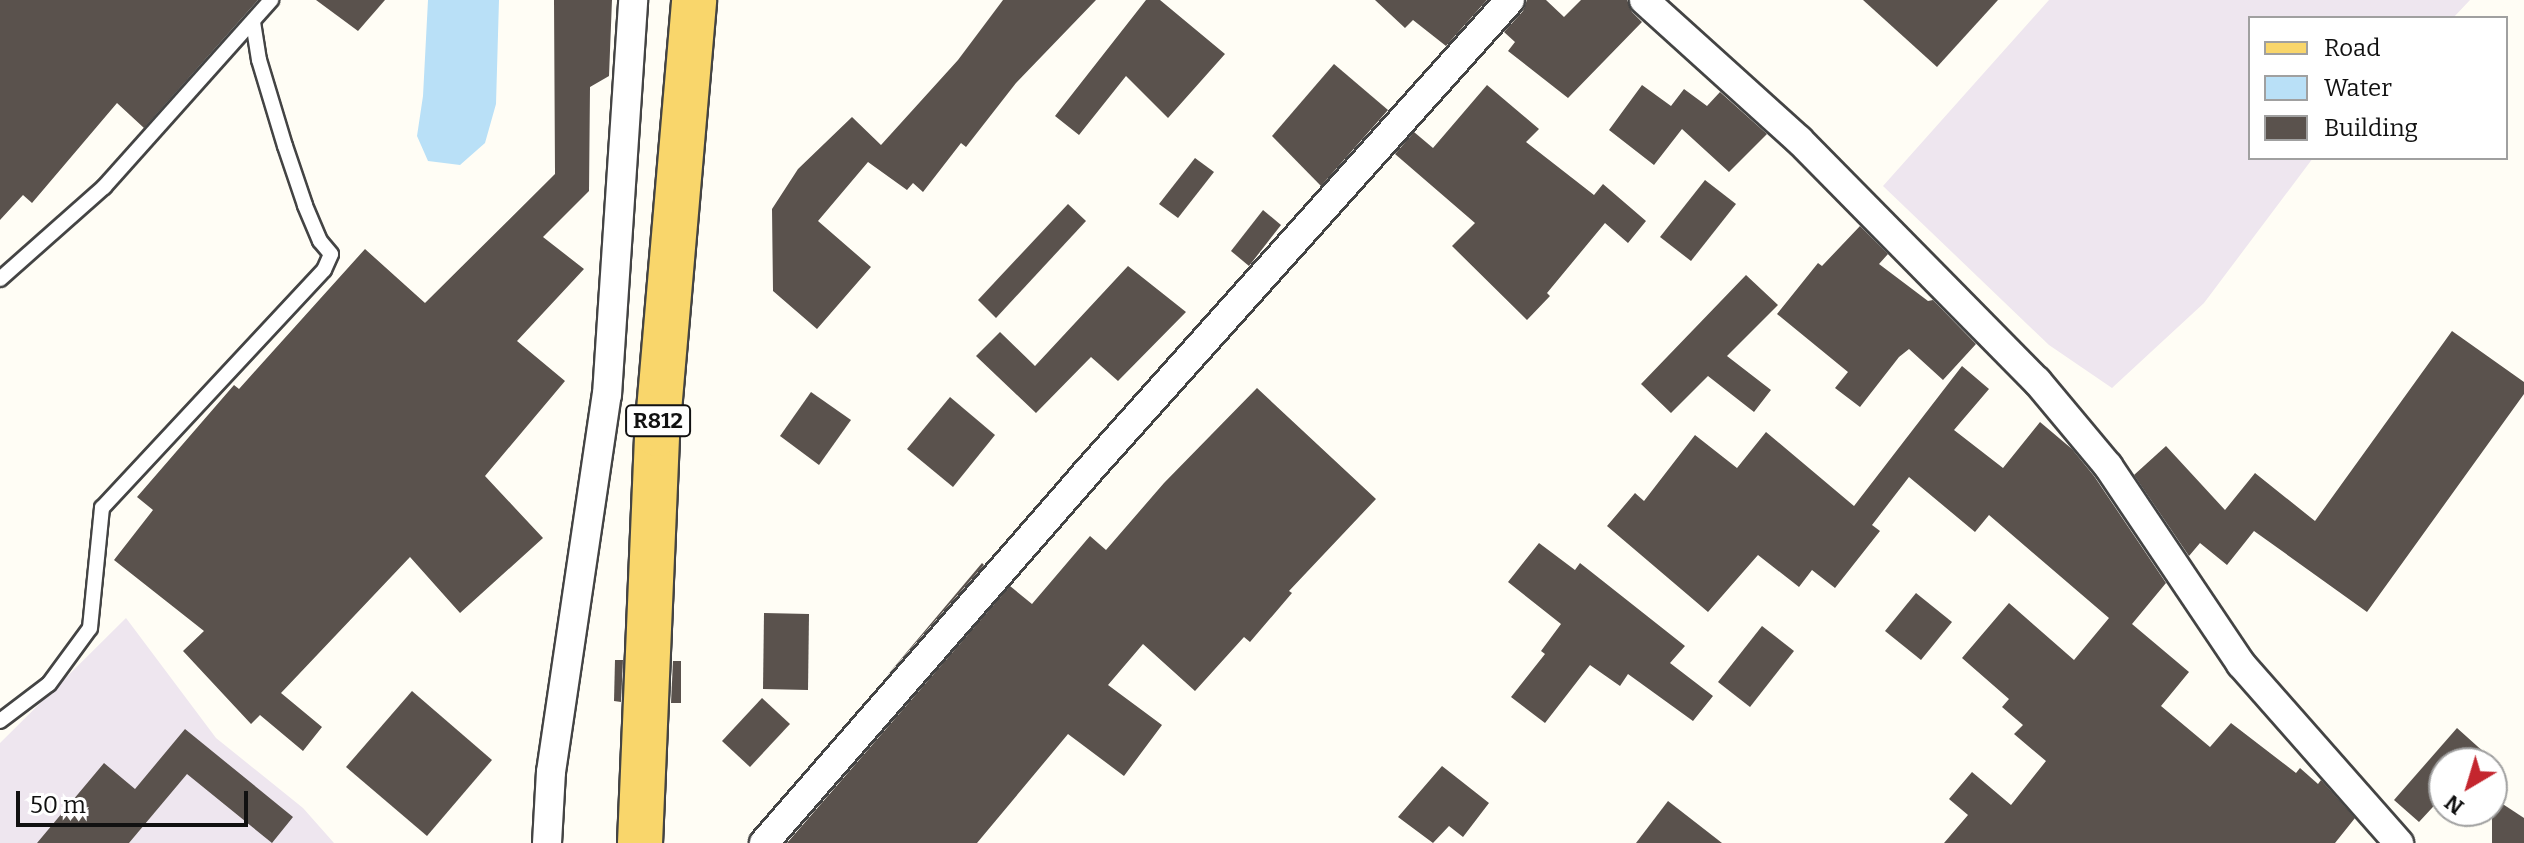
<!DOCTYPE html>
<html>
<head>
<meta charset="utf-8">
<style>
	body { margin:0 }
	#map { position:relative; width:2524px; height:843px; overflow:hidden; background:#fffdf5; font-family:Bitter,serif }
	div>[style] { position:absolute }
	.industrial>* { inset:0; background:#eee6ef }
	.water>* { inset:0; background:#b9e0f7 }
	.building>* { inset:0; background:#5a524d }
	.roads { filter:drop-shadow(2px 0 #444) drop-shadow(-2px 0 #444) drop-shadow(0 2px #444) drop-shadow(0 -2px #444) }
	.lane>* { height:14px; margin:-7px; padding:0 7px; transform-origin:7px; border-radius:7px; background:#fff }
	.street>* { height:28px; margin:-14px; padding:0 14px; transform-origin:14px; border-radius:14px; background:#fff }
	.primary>* { height:44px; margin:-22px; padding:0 22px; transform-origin:22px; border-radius:22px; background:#f9d66b }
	span { translate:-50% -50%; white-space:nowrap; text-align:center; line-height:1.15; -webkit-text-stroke:8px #fff; paint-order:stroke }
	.shield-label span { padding:2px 6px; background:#fff; border:2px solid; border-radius:6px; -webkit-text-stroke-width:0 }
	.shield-label { font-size:22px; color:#111; font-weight:700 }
	.legend { position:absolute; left:2248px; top:16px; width:260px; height:144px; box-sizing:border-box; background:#fff; border:2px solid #a0a0a0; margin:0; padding:10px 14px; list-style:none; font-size:24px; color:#111 }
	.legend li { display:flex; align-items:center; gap:16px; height:40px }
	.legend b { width:40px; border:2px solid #a0a0a0 }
	.north { position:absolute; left:2428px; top:747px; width:80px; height:80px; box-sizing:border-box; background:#fff; border:2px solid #a0a0a0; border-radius:50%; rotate:218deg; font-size:22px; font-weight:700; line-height:32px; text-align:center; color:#111 }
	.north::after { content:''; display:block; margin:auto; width:28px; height:36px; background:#c4262e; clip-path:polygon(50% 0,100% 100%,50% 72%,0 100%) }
	.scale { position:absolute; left:16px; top:791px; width:232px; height:36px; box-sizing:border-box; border:4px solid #111; border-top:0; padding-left:10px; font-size:24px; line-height:28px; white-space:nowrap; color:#111; -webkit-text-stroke:6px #fff; paint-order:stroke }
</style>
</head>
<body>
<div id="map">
	<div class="industrial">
		<div style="clip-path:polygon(2049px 0,2470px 0,2453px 18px,2250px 18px,2250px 158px,2313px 158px,2204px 303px,2112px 388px,2049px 345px,1883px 186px)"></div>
		<div style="clip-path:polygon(126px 618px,216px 738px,303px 808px,334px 843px,129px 843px,158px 808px,37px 843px,0 843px,0 743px)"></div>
	</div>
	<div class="water">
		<div style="clip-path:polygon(428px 0,499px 0,496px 104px,485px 143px,460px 165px,428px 161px,417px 136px,423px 96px)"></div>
	</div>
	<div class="building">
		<div style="clip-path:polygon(0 0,258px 0,144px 128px,117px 103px,32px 203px,23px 195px,0 220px)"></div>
		<div style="clip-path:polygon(316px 0,385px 0,358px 31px)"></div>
		<div style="clip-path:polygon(554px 0,612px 0,609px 76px,590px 87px,589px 191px,543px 237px,584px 269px,517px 341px,565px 381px,485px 476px,543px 538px,460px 613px,410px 557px,281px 693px,322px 727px,303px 751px,260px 715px,251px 724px,183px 651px,204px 631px,114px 560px,153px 510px,137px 497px,234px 385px,239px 389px,365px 249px,425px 303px,555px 174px)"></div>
		<div style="clip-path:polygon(1003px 0,1096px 0,1016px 83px,966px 147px,961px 143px,923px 192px,913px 183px,907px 190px,868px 162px,818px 221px,871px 267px,817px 329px,773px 291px,772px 209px,798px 169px,852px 117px,881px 145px,958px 60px)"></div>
		<div style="clip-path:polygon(1146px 0,1160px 0,1225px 54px,1168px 118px,1126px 76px,1079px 135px,1055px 116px)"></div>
		<div style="clip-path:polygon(1375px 0,1487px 0,1446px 46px,1413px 20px,1405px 28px)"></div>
		<div style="clip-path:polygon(1527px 0,1546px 0,1564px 17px,1581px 0,1627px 0,1632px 12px,1642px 22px,1568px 98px,1508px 51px,1515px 42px,1504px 32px,1523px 11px)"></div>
		<div style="clip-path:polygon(1863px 0,1998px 0,1937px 67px)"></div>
		<div style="clip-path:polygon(1334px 64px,1388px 110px,1321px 186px,1272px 136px)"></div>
		<div style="clip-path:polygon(1487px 85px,1539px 129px,1526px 142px,1594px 195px,1603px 184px,1646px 221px,1628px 243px,1605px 223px,1547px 293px,1550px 296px,1527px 320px,1452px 246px,1475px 223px,1395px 154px,1414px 132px,1433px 148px)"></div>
		<div style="clip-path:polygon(1642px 85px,1671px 106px,1684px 89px,1707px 106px,1720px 92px,1767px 134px,1729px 172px,1682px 129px,1654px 165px,1609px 130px)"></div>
		<div style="clip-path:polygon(1195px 158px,1214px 172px,1178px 218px,1159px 204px)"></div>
		<div style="clip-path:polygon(1705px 180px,1736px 204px,1691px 261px,1660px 237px)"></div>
		<div style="clip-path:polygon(1068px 204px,1086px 221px,996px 318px,978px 300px)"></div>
		<div style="clip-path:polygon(1263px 210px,1281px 225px,1249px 266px,1231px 251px)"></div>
		<div style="clip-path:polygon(1860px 226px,1888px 254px,1879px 264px,1928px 301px,1933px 300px,1976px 344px,1943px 380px,1909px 349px,1899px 357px,1860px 407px,1835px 388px,1848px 372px,1777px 314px,1818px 263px,1822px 266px)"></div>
		<div style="clip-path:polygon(1128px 266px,1186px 312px,1118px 381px,1091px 357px,1036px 413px,976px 356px,1000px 332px,1035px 366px)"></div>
		<div style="clip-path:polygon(1746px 275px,1778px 305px,1727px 356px,1771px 390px,1754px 412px,1708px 376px,1671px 413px,1641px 384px)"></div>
		<div style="clip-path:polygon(2452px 331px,2524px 382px,2524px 394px,2367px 612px,2254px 531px,2227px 565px,2200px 543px,2189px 556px,2134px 475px,2166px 446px,2225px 510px,2255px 473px,2315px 521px)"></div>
		<div style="clip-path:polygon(1962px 366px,1989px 389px,1954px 430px,2003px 468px,2040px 422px,2072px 449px,2094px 476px,2166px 583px,2132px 624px,2189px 672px,2161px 706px,2210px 747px,2231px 723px,2296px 773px,2300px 768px,2318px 784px,2321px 780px,2355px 818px,2335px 843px,1944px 843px,1968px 815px,1949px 799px,1972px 772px,2011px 805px,2046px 761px,2014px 734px,2023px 725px,2002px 707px,2009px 699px,1962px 658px,2009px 603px,2074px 660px,2109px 618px,1989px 515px,1975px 532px,1909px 477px,1872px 525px,1880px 531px,1835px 588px,1812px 570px,1799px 587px,1758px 555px,1708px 612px,1607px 526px,1635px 493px,1644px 501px,1695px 435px,1737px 468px,1766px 432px,1854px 506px)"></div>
		<div style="clip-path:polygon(1257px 388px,1376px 499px,1289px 591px,1292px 593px,1250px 642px,1244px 637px,1195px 691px,1143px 644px,1108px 685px,1162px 725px,1124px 776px,1068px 734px,977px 843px,787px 843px,1010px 586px,1032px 604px,1090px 536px,1106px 550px,1164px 483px)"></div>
		<div style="clip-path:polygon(811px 392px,851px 420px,819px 465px,780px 436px)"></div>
		<div style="clip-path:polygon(950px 397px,995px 435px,953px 487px,907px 449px)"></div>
		<div style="clip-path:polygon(1539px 543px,1575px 570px,1580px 563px,1685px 646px,1670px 663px,1713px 696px,1693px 721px,1628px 674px,1620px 686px,1590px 665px,1545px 723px,1511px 697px,1545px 654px,1541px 651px,1561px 624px,1508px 582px)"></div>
		<div style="clip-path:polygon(982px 563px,984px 565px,886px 677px,890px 672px)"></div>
		<div style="clip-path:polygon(1916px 593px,1952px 622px,1921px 660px,1885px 631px)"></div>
		<div style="clip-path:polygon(764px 613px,809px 614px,808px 690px,763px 689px)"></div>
		<div style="clip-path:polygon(1762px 626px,1794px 651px,1750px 707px,1718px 682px)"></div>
		<div style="clip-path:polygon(615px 660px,623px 660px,621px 702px,614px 701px)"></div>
		<div style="clip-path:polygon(673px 661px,681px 661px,681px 703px,671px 703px)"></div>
		<div style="clip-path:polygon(412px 691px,492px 760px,427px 836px,346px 767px)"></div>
		<div style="clip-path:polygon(762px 698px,790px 724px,750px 767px,722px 741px)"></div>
		<div style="clip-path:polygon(2457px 728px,2496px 763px,2444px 763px,2444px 795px,2419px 822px,2394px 800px)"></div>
		<div style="clip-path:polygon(185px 729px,293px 817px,272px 843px,187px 774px,129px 843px,37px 843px,104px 763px,135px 789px)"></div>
		<div style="clip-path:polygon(1442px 766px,1489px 803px,1463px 837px,1449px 826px,1433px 843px,1398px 817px)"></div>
		<div style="clip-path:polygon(2492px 797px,2524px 818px,2524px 843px,2492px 843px)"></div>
		<div style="clip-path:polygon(1668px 801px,1722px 843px,1636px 843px)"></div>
	</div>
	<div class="roads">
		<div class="lane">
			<div style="left:0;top:279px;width:139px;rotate:-41.5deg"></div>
			<div style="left:104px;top:187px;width:251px;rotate:-48.2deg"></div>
			<div style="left:0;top:721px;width:61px;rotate:-37.1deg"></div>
			<div style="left:49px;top:684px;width:69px;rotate:-53.8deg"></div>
			<div style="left:90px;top:628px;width:121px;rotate:-84.3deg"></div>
			<div style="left:102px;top:508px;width:325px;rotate:-47deg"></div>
			<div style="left:324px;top:270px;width:17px;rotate:-66deg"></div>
			<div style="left:331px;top:254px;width:17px;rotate:-130deg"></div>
			<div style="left:320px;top:241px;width:39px;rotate:-113deg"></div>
			<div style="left:305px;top:205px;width:62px;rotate:-108.7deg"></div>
			<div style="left:285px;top:146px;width:90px;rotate:-106.8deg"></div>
			<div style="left:259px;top:60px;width:38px;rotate:-99deg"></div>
		</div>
		<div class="street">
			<div style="left:1644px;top:0;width:209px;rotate:42.1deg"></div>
			<div style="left:1799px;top:140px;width:339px;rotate:45.4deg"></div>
			<div style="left:2037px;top:381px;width:111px;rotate:50.1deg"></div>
			<div style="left:2108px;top:466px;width:239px;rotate:56.1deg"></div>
			<div style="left:2241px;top:664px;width:239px;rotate:48.6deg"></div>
			<div style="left:547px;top:843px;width:71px;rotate:-86.8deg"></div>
			<div style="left:551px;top:772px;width:381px;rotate:-81.6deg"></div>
			<div style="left:607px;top:395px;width:396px;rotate:-86.2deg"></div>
			<div style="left:764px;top:843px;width:486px;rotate:-48.9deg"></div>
			<div style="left:1083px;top:477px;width:640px;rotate:-48.17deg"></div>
		</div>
		<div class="primary">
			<div style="left:640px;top:843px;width:409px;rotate:-87.6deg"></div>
			<div style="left:657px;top:434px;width:436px;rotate:-85.1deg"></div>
		</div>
	</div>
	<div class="shield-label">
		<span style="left:658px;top:421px">R812</span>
	</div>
	<ul class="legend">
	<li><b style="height:10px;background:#f9d66b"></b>Road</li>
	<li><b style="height:22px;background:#b9e0f7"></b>Water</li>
	<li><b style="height:22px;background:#5a524d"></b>Building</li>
	</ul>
	<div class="north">N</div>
	<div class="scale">50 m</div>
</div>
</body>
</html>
